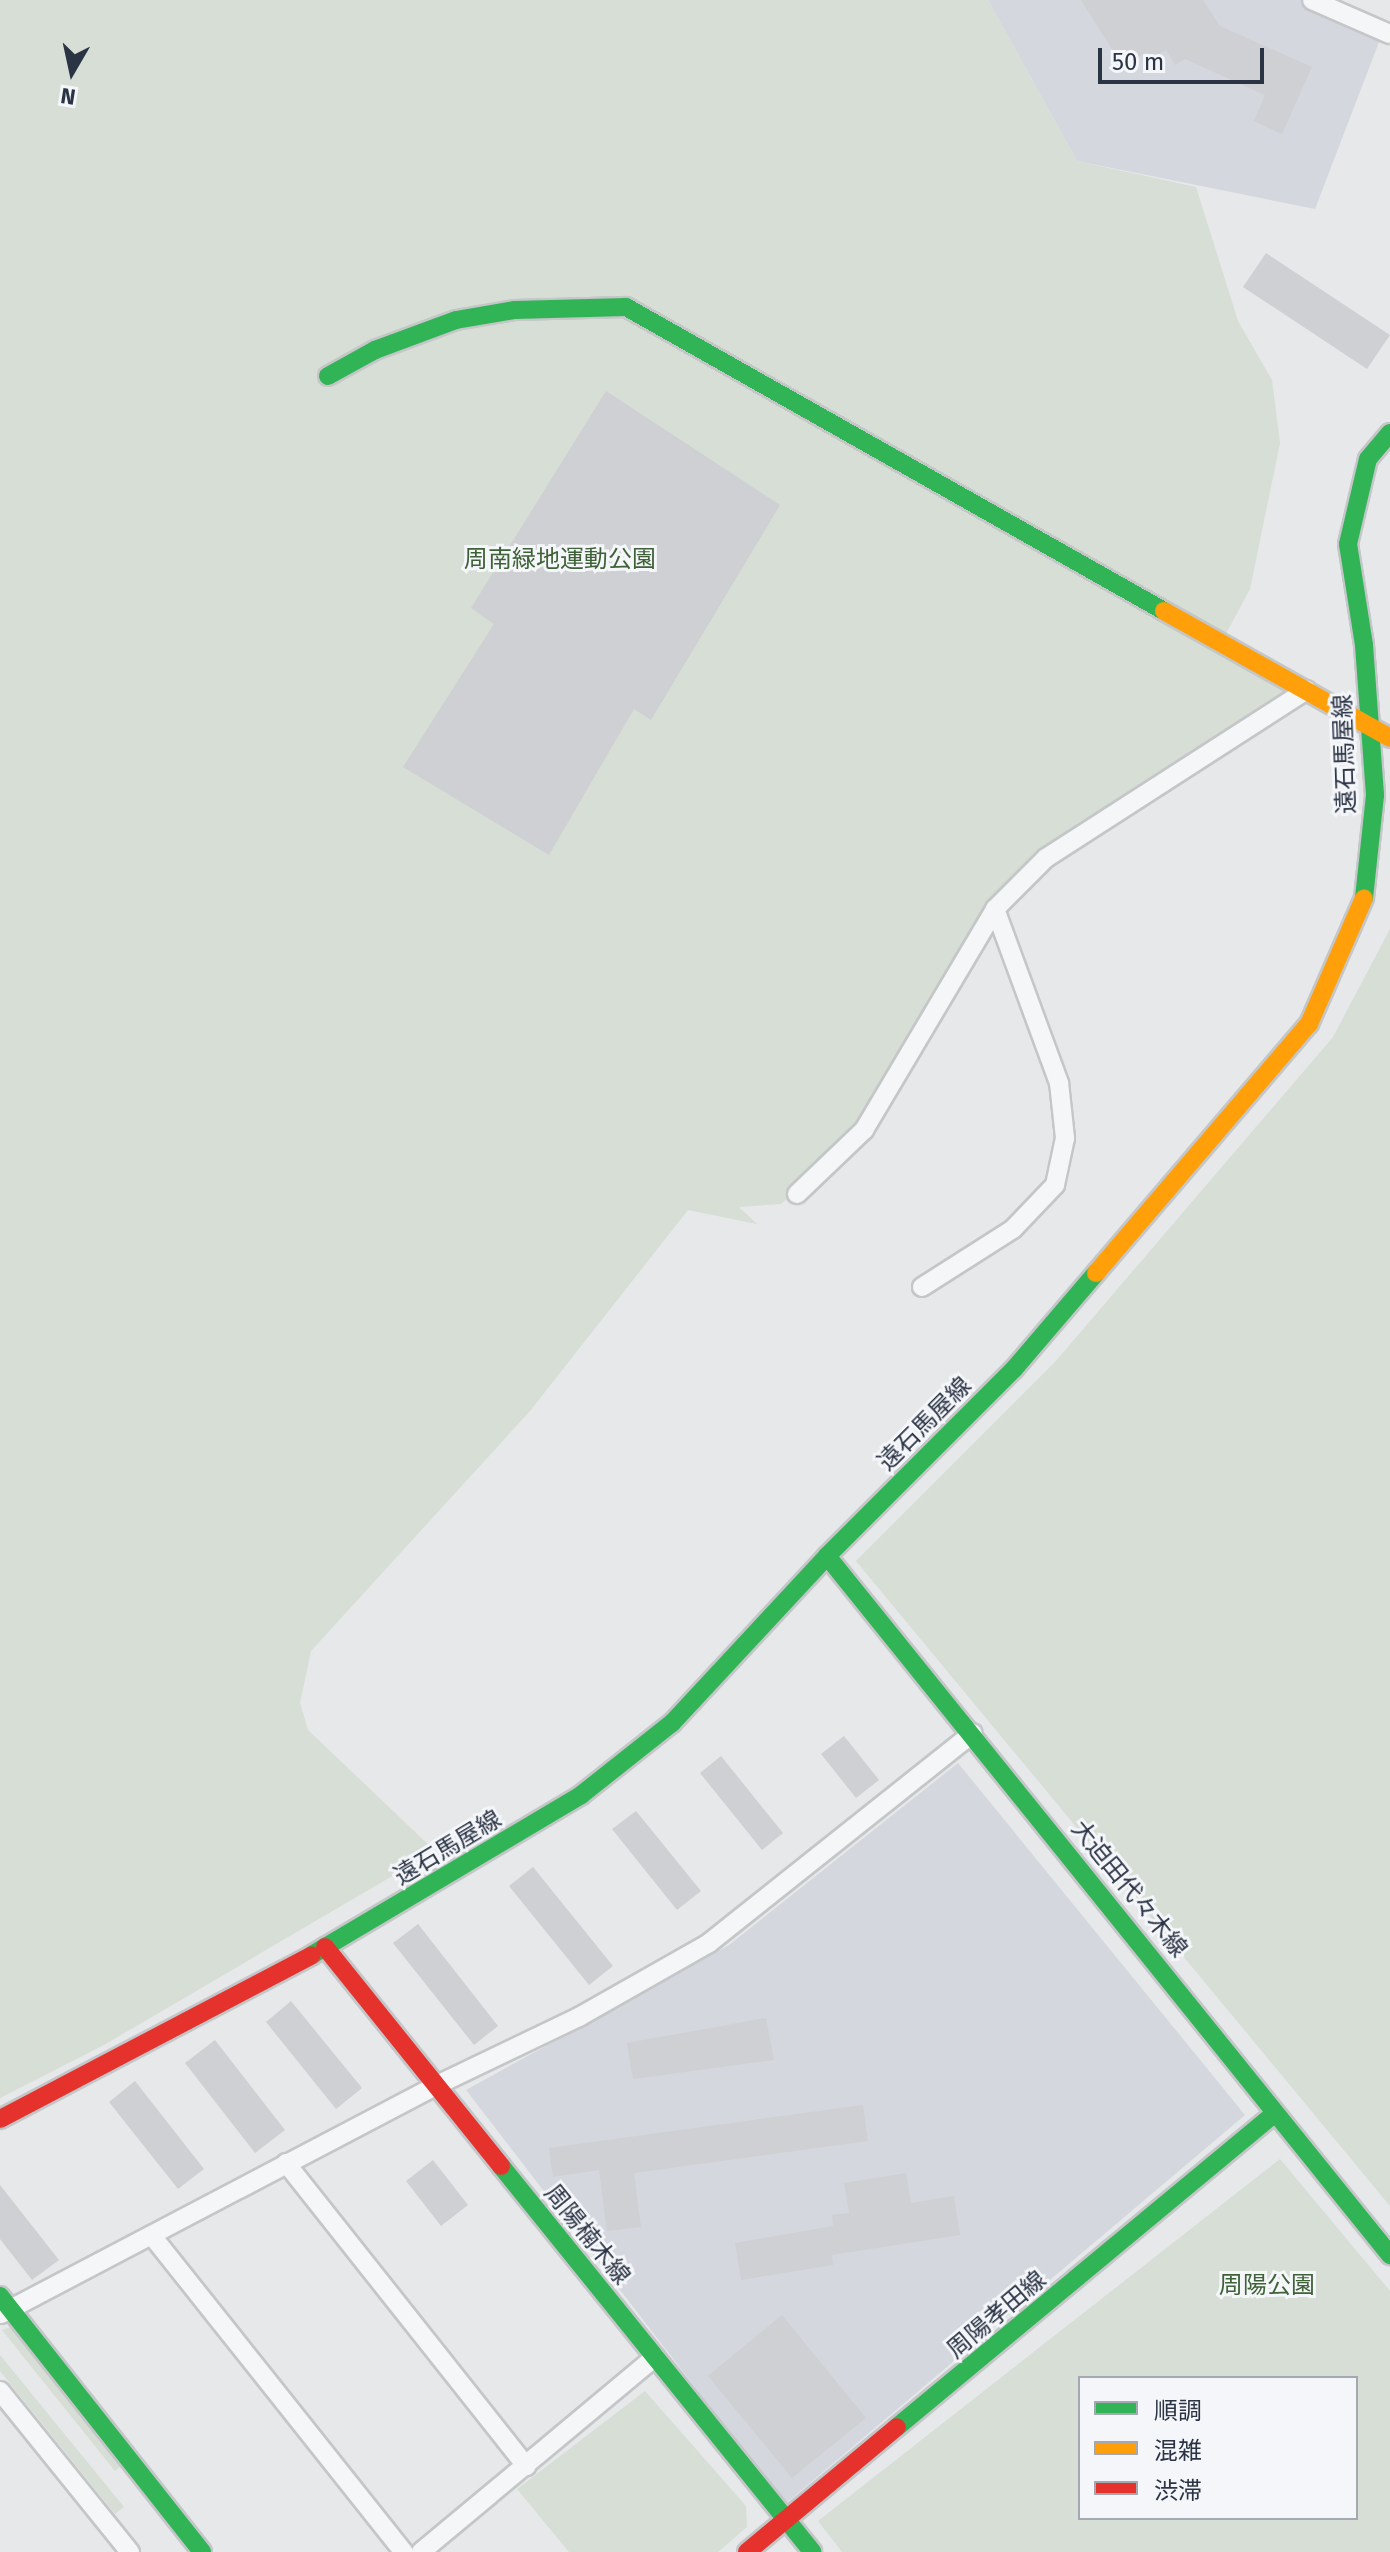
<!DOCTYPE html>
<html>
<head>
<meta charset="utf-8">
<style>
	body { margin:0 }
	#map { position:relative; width:1390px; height:2552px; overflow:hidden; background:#e6e8ea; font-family:"Fira Sans","Noto Sans JP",sans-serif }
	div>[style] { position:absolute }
	.built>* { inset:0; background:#d4d7dd }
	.green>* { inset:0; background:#d6ded6 }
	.building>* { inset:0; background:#ced0d3 }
	.roads { filter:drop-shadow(2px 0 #c4c6c8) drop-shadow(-2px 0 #c4c6c8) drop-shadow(0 2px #c4c6c8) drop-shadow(0 -2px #c4c6c8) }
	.street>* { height:18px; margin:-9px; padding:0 9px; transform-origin:9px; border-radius:9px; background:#f5f6f7 }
	.fast>* { height:18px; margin:-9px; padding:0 9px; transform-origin:9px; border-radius:9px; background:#30b455 }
	.slow>* { height:18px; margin:-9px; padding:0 9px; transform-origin:9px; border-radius:9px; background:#ff9f0a }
	.jam>* { height:18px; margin:-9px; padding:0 9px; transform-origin:9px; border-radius:9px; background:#e5322d }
	span { translate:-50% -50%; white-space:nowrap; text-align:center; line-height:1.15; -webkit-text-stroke:6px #f4f6f9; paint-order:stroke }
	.park-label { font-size:24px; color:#3f6138 }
	.street-label { font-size:24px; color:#2b3445 }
	.legend { position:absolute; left:1078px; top:2376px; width:280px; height:144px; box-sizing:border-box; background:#f4f6f9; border:2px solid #a4a8b1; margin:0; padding:10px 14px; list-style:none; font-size:24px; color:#2b3445 }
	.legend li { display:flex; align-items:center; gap:16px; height:40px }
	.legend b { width:40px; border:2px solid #a4a8b1 }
	.north { position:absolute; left:32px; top:32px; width:80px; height:80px; -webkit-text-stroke:6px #f4f6f9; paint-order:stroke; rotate:189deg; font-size:22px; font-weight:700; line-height:32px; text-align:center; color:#2b3445 }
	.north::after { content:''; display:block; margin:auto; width:28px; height:36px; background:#2b3445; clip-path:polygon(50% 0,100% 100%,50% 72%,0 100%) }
	.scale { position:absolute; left:1098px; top:48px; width:166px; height:36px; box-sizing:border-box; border:4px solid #2b3445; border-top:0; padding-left:10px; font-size:24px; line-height:28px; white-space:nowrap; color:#2b3445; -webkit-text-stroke:6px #f4f6f9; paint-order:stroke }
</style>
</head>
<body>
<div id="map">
	<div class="built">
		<div style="clip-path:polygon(988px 0,1314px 0,1384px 29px,1315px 209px,1077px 161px)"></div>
		<div style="clip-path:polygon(958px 1763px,1245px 2115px,785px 2504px,466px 2090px,729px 1945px)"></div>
	</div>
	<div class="green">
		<div style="clip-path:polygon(0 0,988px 0,1077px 161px,1196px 187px,1238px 321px,1272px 380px,1280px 443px,1250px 589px,1220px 645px,1306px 689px,1119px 810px,1005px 899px,863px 1134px,781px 1204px,739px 1207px,757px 1224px,688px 1210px,530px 1411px,311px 1651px,300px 1703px,308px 1730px,435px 1851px,104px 2045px,0 2098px)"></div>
		<div style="clip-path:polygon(1390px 929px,1390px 2206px,856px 1561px,1055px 1362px,1333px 1037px)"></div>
		<div style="clip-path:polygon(evenodd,1280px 2159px,1390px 2291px,1390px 2552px,842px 2552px,818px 2521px,1280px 2159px,1080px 2378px,1356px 2378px,1356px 2518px,1080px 2518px,1080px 2378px)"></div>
		<div style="clip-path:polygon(11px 2327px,123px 2464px,115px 2471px,2px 2330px)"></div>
		<div style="clip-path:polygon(0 2355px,124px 2507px,115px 2514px,0 2371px)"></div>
		<div style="clip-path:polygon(645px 2391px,746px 2506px,747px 2527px,718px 2552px,569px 2552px,517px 2489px)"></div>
	</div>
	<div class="building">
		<div style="clip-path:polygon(1081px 0,1203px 0,1220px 26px,1312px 67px,1282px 134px,1254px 121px,1265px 95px,1185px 59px,1175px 65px,1166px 50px,1151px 59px,1147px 52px,1123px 67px)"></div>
		<div style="clip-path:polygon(1266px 253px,1390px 335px,1367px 369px,1243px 287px)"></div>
		<div style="clip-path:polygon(606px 391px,780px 505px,651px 720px,634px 709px,549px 855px,403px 767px,494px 624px,471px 608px)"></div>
		<div style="clip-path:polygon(844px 1736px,879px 1780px,856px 1798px,821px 1754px)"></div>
		<div style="clip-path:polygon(721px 1756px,783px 1833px,762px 1850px,700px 1773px)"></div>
		<div style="clip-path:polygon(636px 1811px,701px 1891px,677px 1910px,612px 1829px)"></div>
		<div style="clip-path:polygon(533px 1867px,613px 1966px,589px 1985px,509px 1886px)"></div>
		<div style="clip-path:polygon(418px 1924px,498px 2026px,474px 2045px,393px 1943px)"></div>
		<div style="clip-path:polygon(291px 2001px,362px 2088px,336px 2109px,266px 2022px)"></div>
		<div style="clip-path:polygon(766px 2018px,774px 2060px,633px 2079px,627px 2043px)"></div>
		<div style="clip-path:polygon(215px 2040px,285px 2130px,255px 2153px,185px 2063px)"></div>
		<div style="clip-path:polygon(135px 2081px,204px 2169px,178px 2189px,109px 2102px)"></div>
		<div style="clip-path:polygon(863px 2105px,868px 2141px,634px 2173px,641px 2227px,607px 2231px,599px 2170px,553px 2177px,549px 2148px)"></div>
		<div style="clip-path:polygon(433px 2160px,468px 2205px,441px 2226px,406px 2181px)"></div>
		<div style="clip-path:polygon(906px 2173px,911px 2203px,954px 2196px,960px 2235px,832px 2255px,833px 2265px,741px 2280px,735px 2243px,833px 2226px,832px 2215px,849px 2213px,844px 2183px)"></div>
		<div style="clip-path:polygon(0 2185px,59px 2260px,32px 2280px,0 2239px)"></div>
		<div style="clip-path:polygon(782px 2315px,866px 2418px,792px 2478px,708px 2376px)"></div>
	</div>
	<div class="roads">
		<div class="street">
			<div style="left:1312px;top:0;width:85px;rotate:23.6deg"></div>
			<div style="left:797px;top:1194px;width:93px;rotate:-43.7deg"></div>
			<div style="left:864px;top:1130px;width:257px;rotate:-59.3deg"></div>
			<div style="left:995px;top:909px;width:72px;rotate:-45deg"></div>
			<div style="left:1046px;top:858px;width:310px;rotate:-32.8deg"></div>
			<div style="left:922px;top:1287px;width:108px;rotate:-32.5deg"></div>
			<div style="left:1013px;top:1229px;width:61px;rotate:-46.3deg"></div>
			<div style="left:1055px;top:1185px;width:48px;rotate:-78deg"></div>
			<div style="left:1065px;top:1138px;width:55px;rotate:-96.2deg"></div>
			<div style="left:1059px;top:1083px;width:185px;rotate:-110.2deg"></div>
			<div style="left:286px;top:2163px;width:387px;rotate:51.6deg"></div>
			<div style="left:153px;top:2237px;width:403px;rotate:51.5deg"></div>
			<div style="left:1px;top:2314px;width:490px;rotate:-27.7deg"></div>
			<div style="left:435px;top:2086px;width:160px;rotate:-25.6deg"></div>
			<div style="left:579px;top:2017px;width:150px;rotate:-29.6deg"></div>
			<div style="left:709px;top:1943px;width:337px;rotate:-38.5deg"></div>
			<div style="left:0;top:2391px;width:207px;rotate:51.1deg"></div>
			<div style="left:421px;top:2552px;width:305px;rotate:-39.8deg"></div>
		</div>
		<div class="fast">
			<div style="left:328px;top:376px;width:54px;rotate:-29deg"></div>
			<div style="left:375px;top:350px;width:86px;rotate:-20.3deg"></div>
			<div style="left:456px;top:320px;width:60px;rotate:-9.6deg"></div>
			<div style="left:515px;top:310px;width:111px;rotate:-1.5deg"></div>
			<div style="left:626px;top:307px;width:618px;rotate:29.47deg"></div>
			<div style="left:1364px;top:898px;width:104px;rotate:-83.9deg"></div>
			<div style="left:1375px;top:795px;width:150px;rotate:-94.2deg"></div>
			<div style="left:1364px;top:645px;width:102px;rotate:-99deg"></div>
			<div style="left:1348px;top:544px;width:87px;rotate:-76.8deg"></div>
			<div style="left:1368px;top:459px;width:34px;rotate:-50deg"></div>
			<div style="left:827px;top:1556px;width:898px;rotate:51.15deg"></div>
			<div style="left:312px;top:1955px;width:313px;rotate:-30.7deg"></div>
			<div style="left:581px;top:1795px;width:116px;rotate:-38.4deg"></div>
			<div style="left:672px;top:1723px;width:228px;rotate:-47.1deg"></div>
			<div style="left:827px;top:1556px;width:264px;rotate:-45deg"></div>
			<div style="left:1014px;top:1369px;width:126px;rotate:-49.5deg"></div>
			<div style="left:501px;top:2166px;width:496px;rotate:51.1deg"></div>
			<div style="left:0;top:2296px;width:326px;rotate:51.7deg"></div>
			<div style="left:897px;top:2427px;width:491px;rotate:-39.7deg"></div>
		</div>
		<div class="slow">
			<div style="left:1164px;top:611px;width:259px;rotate:29.3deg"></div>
			<div style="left:1096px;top:1273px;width:328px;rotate:-49.5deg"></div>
			<div style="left:1309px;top:1024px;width:137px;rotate:-66.4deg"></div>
		</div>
		<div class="jam">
			<div style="left:325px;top:1947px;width:281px;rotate:51.2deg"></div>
			<div style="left:0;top:2119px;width:352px;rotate:-27.7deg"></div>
			<div style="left:747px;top:2552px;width:195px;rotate:-39.8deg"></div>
		</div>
	</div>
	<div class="park-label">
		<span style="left:560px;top:560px">周南緑地運動公園</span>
		<span style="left:1267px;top:2286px">周陽公園</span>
	</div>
	<div class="street-label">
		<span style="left:1345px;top:754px;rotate:-92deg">遠石馬屋線</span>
		<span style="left:925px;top:1424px;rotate:-45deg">遠石馬屋線</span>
		<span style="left:448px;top:1848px;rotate:-31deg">遠石馬屋線</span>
		<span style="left:1129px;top:1889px;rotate:51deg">大迫田代々木線</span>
		<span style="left:587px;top:2235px;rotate:51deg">周陽楠木線</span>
		<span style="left:997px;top:2315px;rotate:-40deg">周陽孝田線</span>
	</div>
	<ul class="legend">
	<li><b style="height:10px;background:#30b455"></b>順調</li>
	<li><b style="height:10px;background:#ff9f0a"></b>混雑</li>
	<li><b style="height:10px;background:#e5322d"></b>渋滞</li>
	</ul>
	<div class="north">N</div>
	<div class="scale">50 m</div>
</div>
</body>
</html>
